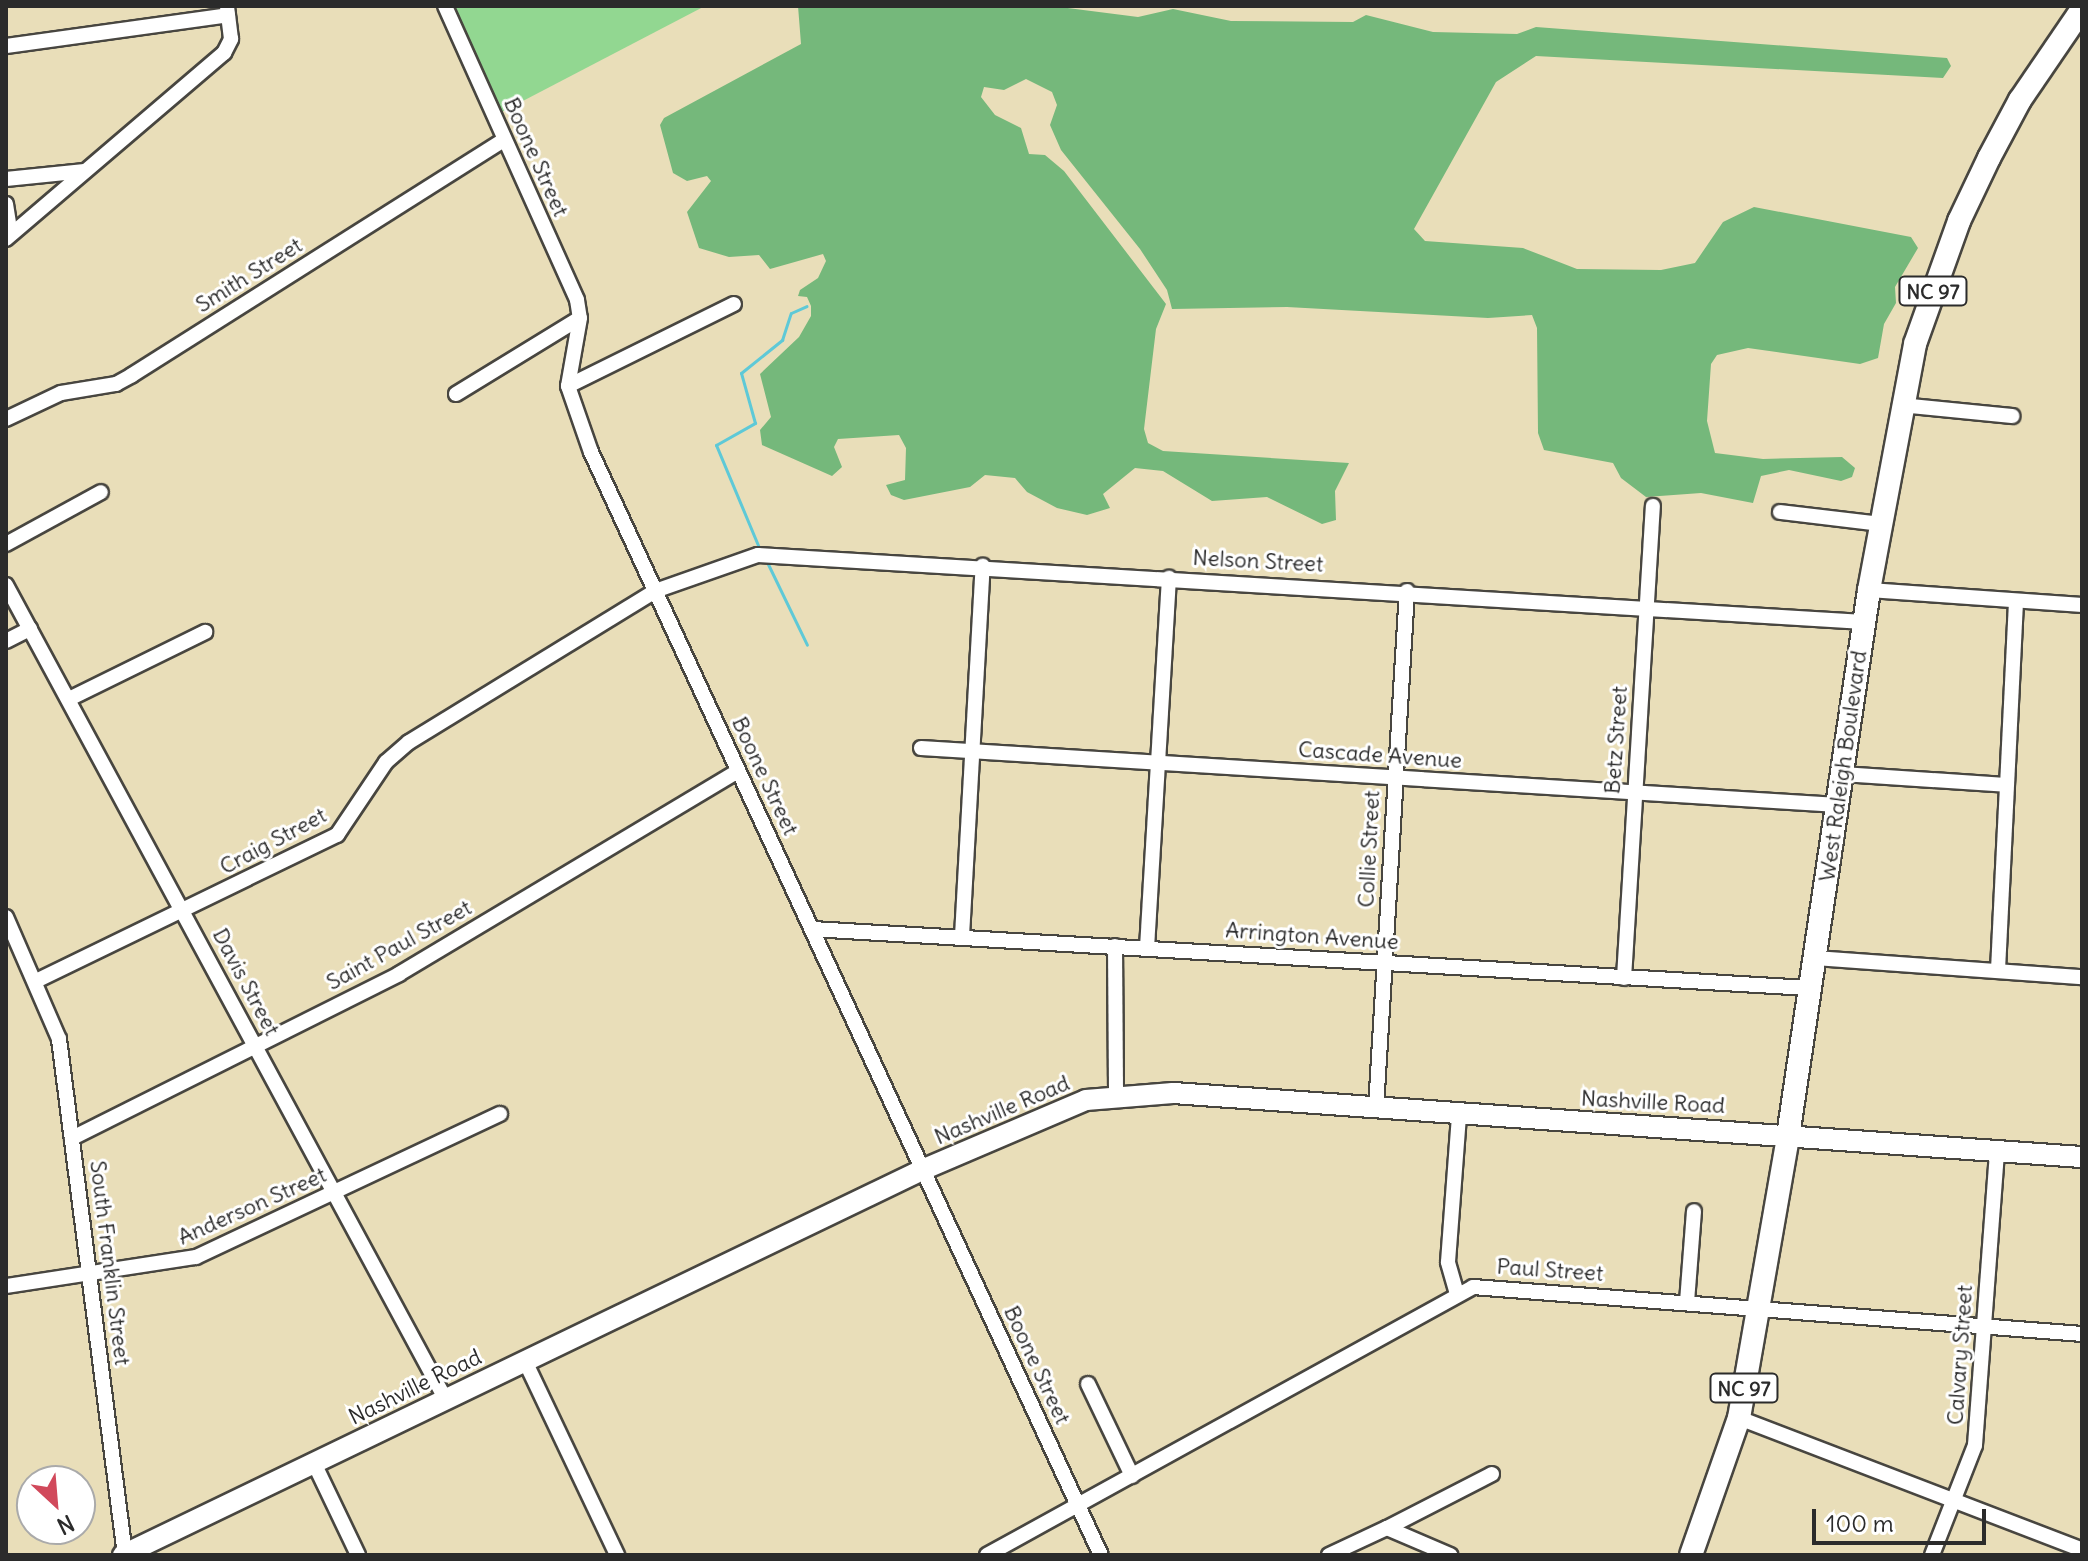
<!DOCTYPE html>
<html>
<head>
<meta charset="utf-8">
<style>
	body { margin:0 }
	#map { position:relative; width:2088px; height:1561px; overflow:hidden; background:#e9deb9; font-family:Delius,sans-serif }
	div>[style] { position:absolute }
	.green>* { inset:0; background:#92d791 }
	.forest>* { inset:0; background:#75b87b }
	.stream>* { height:3px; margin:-1.5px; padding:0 1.5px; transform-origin:1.5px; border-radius:1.5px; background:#5ec9d7 }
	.roads { filter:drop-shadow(2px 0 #484640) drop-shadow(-2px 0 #484640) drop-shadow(0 2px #484640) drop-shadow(0 -2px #484640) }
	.street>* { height:14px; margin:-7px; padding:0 7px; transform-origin:7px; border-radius:7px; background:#fff }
	.secondary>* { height:20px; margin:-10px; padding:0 10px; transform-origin:10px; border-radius:10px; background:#fff }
	.primary>* { height:22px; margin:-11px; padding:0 11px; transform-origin:11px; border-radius:11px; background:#fff }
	span { translate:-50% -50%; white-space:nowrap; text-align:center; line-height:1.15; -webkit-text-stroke:6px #fff; paint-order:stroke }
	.shield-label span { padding:2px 6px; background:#fff; border:2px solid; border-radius:6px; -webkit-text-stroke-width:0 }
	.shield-label { font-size:20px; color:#2b2b2b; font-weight:700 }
	.street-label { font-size:22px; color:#2b2b2b }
	.frame { position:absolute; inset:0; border:8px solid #2b2b2b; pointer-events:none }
	.north { position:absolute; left:16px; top:1465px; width:80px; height:80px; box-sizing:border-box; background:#fff; border:2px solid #aaa; border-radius:50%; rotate:154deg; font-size:22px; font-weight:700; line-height:32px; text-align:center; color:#2b2b2b }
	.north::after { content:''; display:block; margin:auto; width:28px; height:36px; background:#d1495b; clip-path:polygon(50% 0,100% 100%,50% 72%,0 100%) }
	.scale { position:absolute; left:1812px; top:1509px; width:174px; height:36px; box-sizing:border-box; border:4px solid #2b2b2b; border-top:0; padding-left:10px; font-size:24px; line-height:28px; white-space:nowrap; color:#2b2b2b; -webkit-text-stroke:6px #fff; paint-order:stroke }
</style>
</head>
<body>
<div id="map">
	<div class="green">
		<div style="clip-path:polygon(452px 6px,705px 6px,498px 114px)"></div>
	</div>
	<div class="forest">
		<div style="clip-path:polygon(798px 6px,1052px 6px,1138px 17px,1173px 9px,1231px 21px,1353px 22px,1366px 15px,1433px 32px,1517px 34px,1536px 27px,1947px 58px,1951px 66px,1943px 78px,1536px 56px,1496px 82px,1414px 229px,1425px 241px,1523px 248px,1577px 269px,1661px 270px,1695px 263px,1723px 222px,1754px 207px,1911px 237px,1918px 248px,1895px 287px,1896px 303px,1884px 324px,1878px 358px,1860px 364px,1748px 348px,1717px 355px,1711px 364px,1707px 421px,1715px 453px,1763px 459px,1842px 457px,1855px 468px,1852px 477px,1841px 481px,1789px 470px,1761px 476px,1753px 503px,1701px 493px,1646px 497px,1621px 478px,1613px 463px,1544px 450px,1538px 433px,1537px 328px,1532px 315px,1488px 318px,1287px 307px,1172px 309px,1167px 290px,1140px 249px,1061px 150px,1050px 125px,1057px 105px,1052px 92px,1026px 79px,1004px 90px,984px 87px,981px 97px,995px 115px,1021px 128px,1029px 154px,1045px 155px,1064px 171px,1166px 304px,1156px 329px,1144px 429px,1148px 443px,1163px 451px,1349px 463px,1335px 491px,1336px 520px,1322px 524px,1267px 497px,1212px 501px,1163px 471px,1135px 468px,1103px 494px,1110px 508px,1087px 515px,1057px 508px,1027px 492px,1015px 478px,985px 475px,970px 487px,904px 500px,891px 495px,886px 485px,905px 480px,906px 448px,899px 435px,838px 439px,834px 447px,842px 467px,832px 476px,762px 445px,760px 430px,771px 417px,760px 374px,799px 337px,811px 316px,811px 306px,807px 297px,798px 296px,800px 290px,818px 278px,826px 261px,823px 254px,770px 269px,759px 255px,729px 257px,699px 248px,687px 212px,711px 181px,707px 176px,687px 181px,673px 173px,660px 125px,664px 118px,801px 44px)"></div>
	</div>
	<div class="stream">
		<div style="left:760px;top:550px;width:114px;rotate:-112.7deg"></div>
		<div style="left:716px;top:445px;width:45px;rotate:-29.4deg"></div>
		<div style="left:755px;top:423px;width:52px;rotate:-105.6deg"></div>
		<div style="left:741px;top:373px;width:53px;rotate:-38.8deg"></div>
		<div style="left:782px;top:340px;width:28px;rotate:-72deg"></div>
		<div style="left:791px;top:313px;width:17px;rotate:-24deg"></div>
		<div style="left:766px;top:560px;width:94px;rotate:64.2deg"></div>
	</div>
	<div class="roads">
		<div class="street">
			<div style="left:445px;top:6px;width:322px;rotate:65.8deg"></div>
			<div style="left:577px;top:300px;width:18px;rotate:81deg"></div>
			<div style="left:580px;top:318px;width:69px;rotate:100deg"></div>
			<div style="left:568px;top:386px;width:70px;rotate:70.8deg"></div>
			<div style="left:591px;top:452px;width:1215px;rotate:65.19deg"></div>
			<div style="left:6px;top:46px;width:224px;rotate:-7.9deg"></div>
			<div style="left:6px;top:179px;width:79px;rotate:-5.8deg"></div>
			<div style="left:6px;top:204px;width:30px;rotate:81deg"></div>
			<div style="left:6px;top:239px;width:287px;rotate:-40.5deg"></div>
			<div style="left:224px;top:53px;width:16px;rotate:-63deg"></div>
			<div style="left:231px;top:39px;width:33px;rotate:-97deg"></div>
			<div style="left:568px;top:386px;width:185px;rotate:-26.3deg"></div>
			<div style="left:456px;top:394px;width:145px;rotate:-31.5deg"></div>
			<div style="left:1900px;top:405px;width:113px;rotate:5.6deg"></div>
			<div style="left:6px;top:419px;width:61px;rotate:-25.3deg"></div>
			<div style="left:61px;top:393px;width:56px;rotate:-9.3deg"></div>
			<div style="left:116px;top:384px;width:18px;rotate:-29deg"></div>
			<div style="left:132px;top:375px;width:440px;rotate:-32.3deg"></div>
			<div style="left:1780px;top:512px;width:101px;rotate:6.8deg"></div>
			<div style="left:6px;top:544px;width:108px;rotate:-28.7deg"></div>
			<div style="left:6px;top:585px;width:926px;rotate:61.64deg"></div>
			<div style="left:1869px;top:590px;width:214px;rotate:4deg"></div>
			<div style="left:6px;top:641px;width:27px;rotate:-27deg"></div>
			<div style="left:69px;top:699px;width:152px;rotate:-26.2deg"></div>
			<div style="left:921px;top:748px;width:919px;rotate:3.56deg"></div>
			<div style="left:1842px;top:774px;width:164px;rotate:3.8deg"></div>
			<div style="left:6px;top:917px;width:133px;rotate:66.5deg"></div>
			<div style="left:59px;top:1039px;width:520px;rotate:82.71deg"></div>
			<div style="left:812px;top:929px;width:999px;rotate:3.39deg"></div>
			<div style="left:962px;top:936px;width:371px;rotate:-86.8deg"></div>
			<div style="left:1115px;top:946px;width:147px;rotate:89.6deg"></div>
			<div style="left:1147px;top:948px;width:371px;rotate:-86.6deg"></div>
			<div style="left:1815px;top:958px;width:268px;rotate:4.1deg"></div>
			<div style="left:1998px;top:970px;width:369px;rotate:-87.2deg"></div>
			<div style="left:1624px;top:978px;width:473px;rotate:-86.5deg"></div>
			<div style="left:36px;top:981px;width:335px;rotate:-25.9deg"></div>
			<div style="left:337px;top:835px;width:88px;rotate:-56.1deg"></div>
			<div style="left:386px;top:762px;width:30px;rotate:-41deg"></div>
			<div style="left:409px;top:742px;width:289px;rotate:-31.5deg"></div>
			<div style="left:655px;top:591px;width:109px;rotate:-19.3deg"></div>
			<div style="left:758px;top:555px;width:1108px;rotate:3.47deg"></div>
			<div style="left:1376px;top:1108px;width:518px;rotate:-86.57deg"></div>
			<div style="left:72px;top:1138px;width:366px;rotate:-26.6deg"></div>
			<div style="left:399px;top:974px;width:395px;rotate:-30.9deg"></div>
			<div style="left:6px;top:1286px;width:192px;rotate:-8.7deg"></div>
			<div style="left:196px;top:1257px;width:336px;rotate:-25.2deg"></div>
			<div style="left:1457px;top:1294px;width:33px;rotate:-106deg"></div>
			<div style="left:1448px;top:1262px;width:147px;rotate:-85.7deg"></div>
			<div style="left:1687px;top:1302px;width:91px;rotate:-85.6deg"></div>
			<div style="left:525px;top:1361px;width:215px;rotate:64.6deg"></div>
			<div style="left:1088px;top:1384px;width:102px;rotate:64.4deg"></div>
			<div style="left:1739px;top:1418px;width:368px;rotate:21deg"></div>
			<div style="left:314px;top:1463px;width:102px;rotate:64.4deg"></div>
			<div style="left:1387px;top:1528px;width:118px;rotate:-27.2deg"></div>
			<div style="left:987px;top:1555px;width:555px;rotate:-28.87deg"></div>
			<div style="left:1473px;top:1287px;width:611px;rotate:4.41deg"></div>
			<div style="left:1329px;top:1555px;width:64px;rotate:-25deg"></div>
			<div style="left:1387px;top:1528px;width:69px;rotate:23.2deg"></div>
			<div style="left:1932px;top:1555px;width:118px;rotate:-68.6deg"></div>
			<div style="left:1975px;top:1445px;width:295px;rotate:-85.7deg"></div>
		</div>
		<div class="secondary">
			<div style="left:123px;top:1555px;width:887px;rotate:-25.73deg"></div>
			<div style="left:922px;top:1170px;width:178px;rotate:-23.1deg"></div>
			<div style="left:1086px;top:1100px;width:87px;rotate:-4.6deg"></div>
			<div style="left:1173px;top:1093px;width:911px;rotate:4.03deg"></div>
		</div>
		<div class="primary">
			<div style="left:1691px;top:1555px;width:145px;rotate:-70.7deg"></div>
			<div style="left:1739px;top:1418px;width:286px;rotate:-80.1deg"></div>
			<div style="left:1788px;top:1136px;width:552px;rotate:-81.56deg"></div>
			<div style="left:1869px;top:590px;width:250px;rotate:-79.4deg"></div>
			<div style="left:1915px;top:344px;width:131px;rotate:-70.3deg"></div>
			<div style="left:1959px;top:221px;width:70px;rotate:-64.5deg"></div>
			<div style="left:1989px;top:158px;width:66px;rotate:-61.9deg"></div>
			<div style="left:2020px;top:100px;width:110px;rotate:-55.7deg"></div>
		</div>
	</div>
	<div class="shield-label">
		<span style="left:1933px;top:291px">NC 97</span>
		<span style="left:1744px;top:1388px">NC 97</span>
	</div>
	<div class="street-label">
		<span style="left:536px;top:157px;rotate:66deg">Boone Street</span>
		<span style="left:249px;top:275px;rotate:-32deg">Smith Street</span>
		<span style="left:1258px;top:561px;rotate:3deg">Nelson Street</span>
		<span style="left:1616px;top:740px;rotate:-86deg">Betz Street</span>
		<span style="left:1380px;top:755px;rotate:4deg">Cascade Avenue</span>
		<span style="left:1843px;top:766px;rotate:-82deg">West Raleigh Boulevard</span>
		<span style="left:765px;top:776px;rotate:65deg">Boone Street</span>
		<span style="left:273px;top:841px;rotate:-28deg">Craig Street</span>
		<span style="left:1369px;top:849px;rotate:-87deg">Collie Street</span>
		<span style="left:1312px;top:936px;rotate:4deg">Arrington Avenue</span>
		<span style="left:399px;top:945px;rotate:-29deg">Saint Paul Street</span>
		<span style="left:246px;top:982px;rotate:62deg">Davis Street</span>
		<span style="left:1653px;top:1102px;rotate:3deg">Nashville Road</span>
		<span style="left:1002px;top:1110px;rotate:-23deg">Nashville Road</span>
		<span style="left:252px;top:1206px;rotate:-24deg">Anderson Street</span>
		<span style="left:110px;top:1263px;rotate:83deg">South Franklin Street</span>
		<span style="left:1550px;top:1270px;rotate:4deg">Paul Street</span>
		<span style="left:1960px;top:1355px;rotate:-86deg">Calvary Street</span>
		<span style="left:1037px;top:1365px;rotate:65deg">Boone Street</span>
		<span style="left:415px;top:1387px;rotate:-26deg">Nashville Road</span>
	</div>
	<div class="frame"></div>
	<div class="north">N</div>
	<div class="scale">100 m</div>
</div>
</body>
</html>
